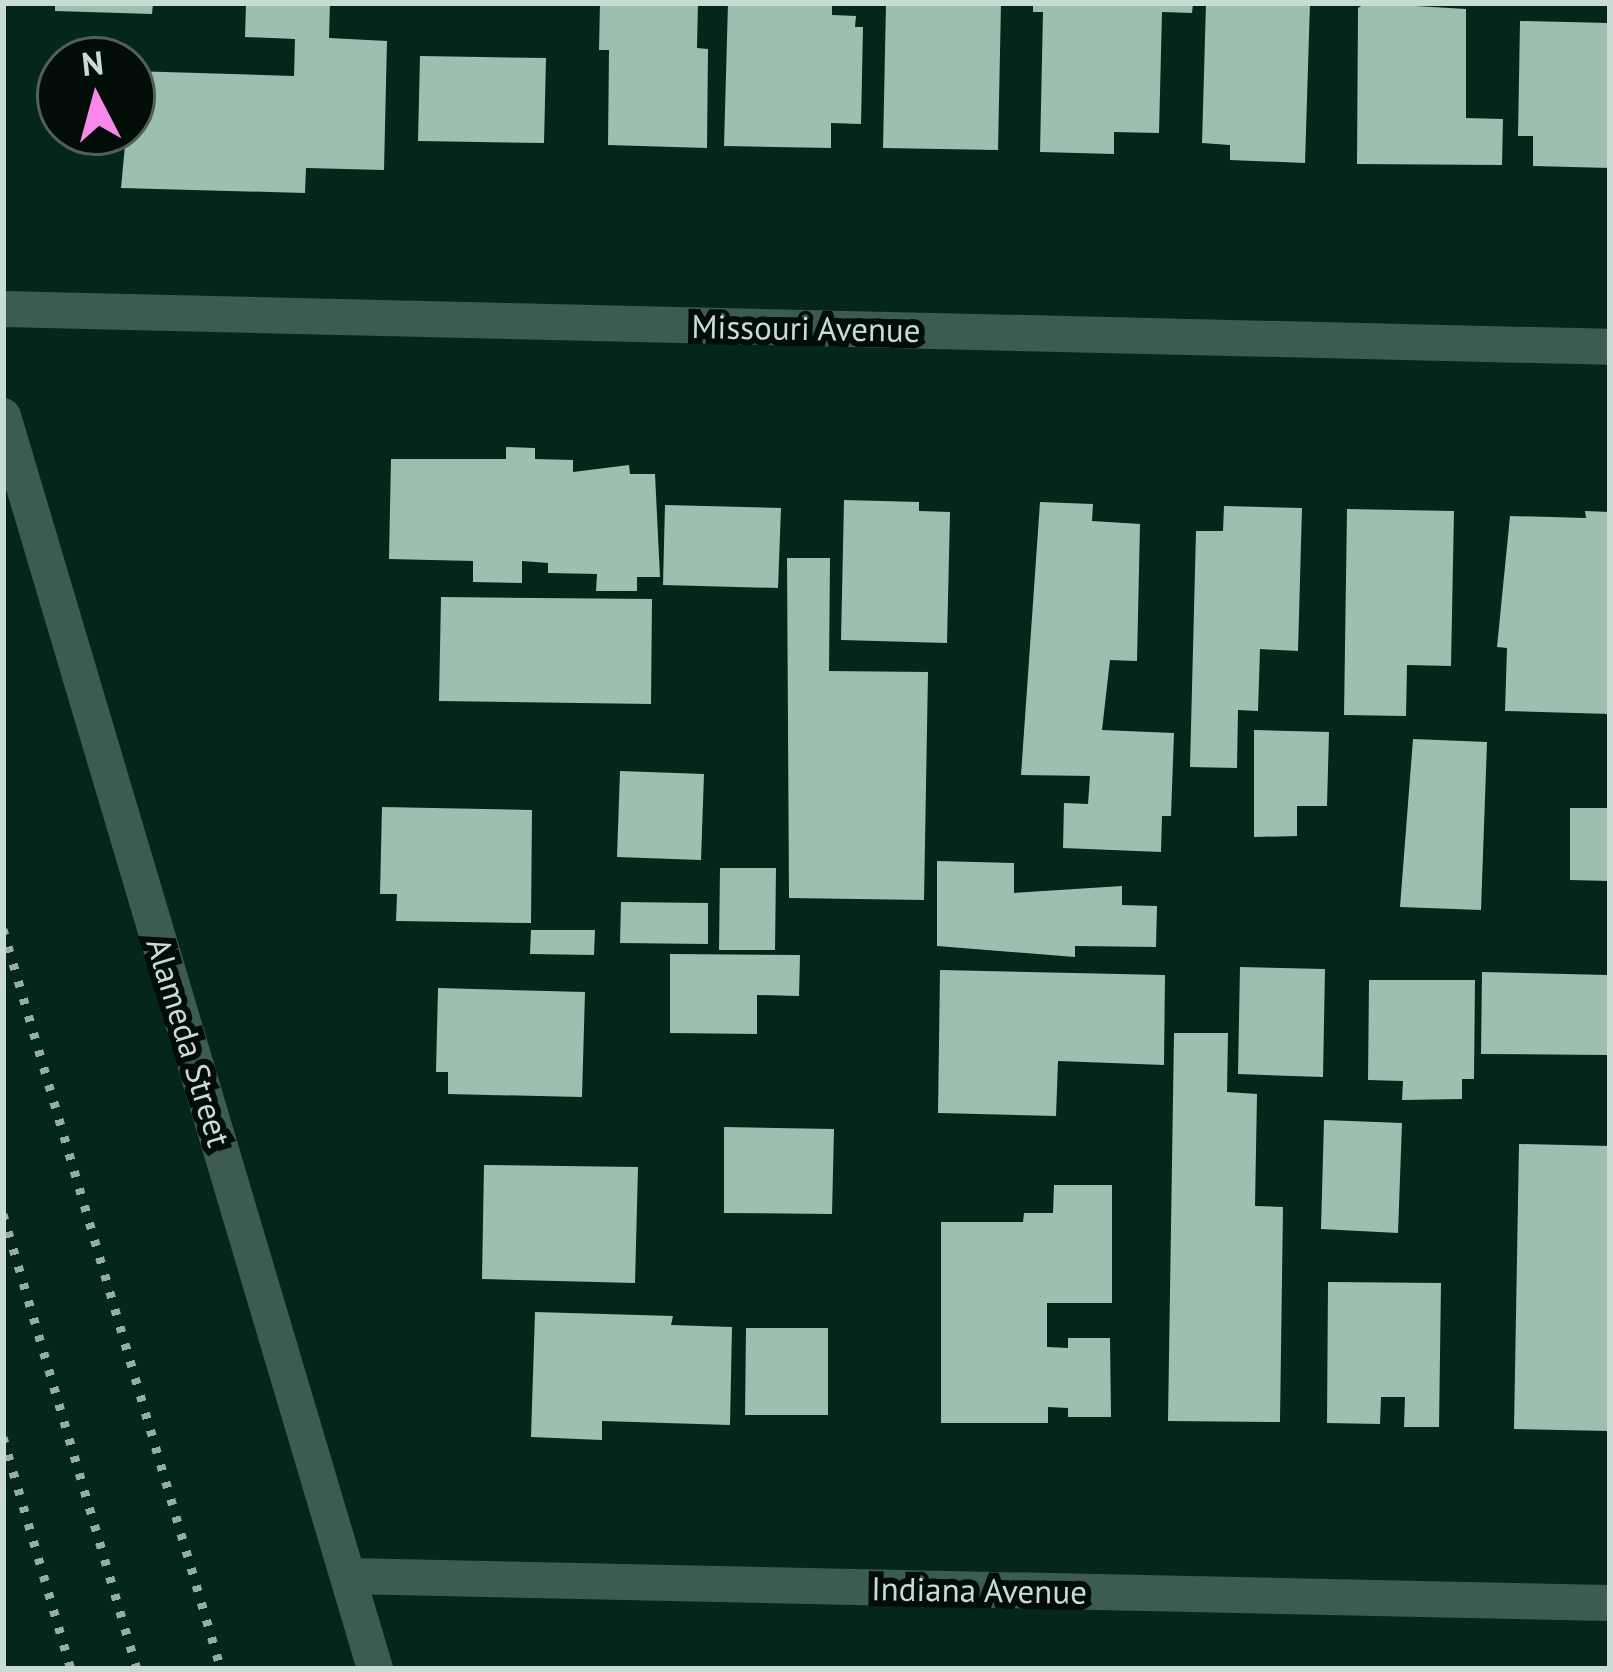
<!DOCTYPE html>
<html>
<head>
<meta charset="utf-8">
<style>
	body { margin:0 }
	#map { position:relative; width:1613px; height:1672px; overflow:hidden; background:#05271b; font-family:"PT Sans",sans-serif }
	div>[style] { position:absolute }
	.building>* { inset:0; background:#9cbfaf }
	.minor>* { height:36px; margin:-18px; padding:0 18px; transform-origin:18px; border-radius:18px; background:#3b5c4e }
	.rail>* { height:9px; margin-top:-4.5px; transform-origin:0; background:repeating-linear-gradient(90deg,#97ada4 0 6px,transparent 0 18px) }
	span { translate:-50% -50%; white-space:nowrap; text-align:center; line-height:1.15; -webkit-text-stroke:12px #020d08; paint-order:stroke }
	.street-label { font-size:33px; color:#c9dbd3 }
	.frame { position:absolute; inset:0; border:6px solid #c9dbd3; pointer-events:none }
	.north { position:absolute; left:36px; top:36px; width:120px; height:120px; box-sizing:border-box; background:#020d08; border:3px solid #525f59; border-radius:50%; rotate:354deg; font-size:33px; font-weight:700; line-height:48px; text-align:center; color:#c9dbd3 }
	.north::after { content:''; display:block; margin:auto; width:42px; height:54px; background:#f888ea; clip-path:polygon(50% 0,100% 100%,50% 72%,0 100%) }
</style>
</head>
<body>
<div id="map">
	<div class="building">
		<div style="clip-path:polygon(55px 3px,153px 3px,152px 14px,55px 11px)"></div>
		<div style="clip-path:polygon(246px 3px,330px 3px,329px 38px,387px 41px,384px 170px,306px 168px,305px 193px,121px 188px,132px 71px,294px 76px,295px 39px,245px 37px)"></div>
		<div style="clip-path:polygon(600px 3px,698px 3px,697px 48px,708px 49px,707px 148px,608px 145px,609px 50px,599px 50px)"></div>
		<div style="clip-path:polygon(728px 3px,832px 3px,832px 15px,856px 16px,855px 27px,863px 27px,861px 124px,831px 123px,831px 148px,724px 146px)"></div>
		<div style="clip-path:polygon(886px 3px,1001px 3px,998px 150px,883px 148px)"></div>
		<div style="clip-path:polygon(1033px 3px,1193px 3px,1192px 13px,1162px 12px,1159px 133px,1114px 132px,1114px 154px,1040px 152px,1043px 12px,1033px 12px)"></div>
		<div style="clip-path:polygon(1206px 3px,1310px 3px,1305px 163px,1230px 160px,1230px 145px,1202px 143px)"></div>
		<div style="clip-path:polygon(1366px 3px,1466px 9px,1466px 118px,1503px 119px,1502px 165px,1357px 164px,1358px 8px)"></div>
		<div style="clip-path:polygon(1520px 21px,1610px 23px,1610px 168px,1533px 166px,1533px 136px,1518px 136px)"></div>
		<div style="clip-path:polygon(420px 56px,546px 58px,544px 143px,418px 141px)"></div>
		<div style="clip-path:polygon(506px 447px,535px 448px,535px 459px,573px 460px,573px 472px,629px 465px,630px 474px,655px 474px,660px 577px,637px 577px,637px 591px,596px 591px,597px 574px,548px 573px,548px 563px,522px 561px,522px 583px,473px 582px,473px 561px,389px 559px,391px 459px,506px 459px)"></div>
		<div style="clip-path:polygon(844px 500px,919px 502px,919px 511px,950px 512px,947px 643px,841px 640px)"></div>
		<div style="clip-path:polygon(1040px 502px,1093px 504px,1092px 521px,1140px 524px,1137px 661px,1110px 660px,1102px 730px,1174px 733px,1171px 816px,1162px 816px,1161px 852px,1063px 848px,1064px 803px,1088px 804px,1090px 776px,1021px 775px)"></div>
		<div style="clip-path:polygon(665px 505px,781px 508px,778px 588px,663px 585px)"></div>
		<div style="clip-path:polygon(1224px 506px,1302px 508px,1298px 651px,1260px 649px,1258px 711px,1238px 710px,1237px 768px,1190px 767px,1196px 531px,1223px 531px)"></div>
		<div style="clip-path:polygon(1347px 509px,1454px 511px,1451px 666px,1407px 665px,1406px 716px,1344px 715px)"></div>
		<div style="clip-path:polygon(1585px 511px,1610px 512px,1610px 714px,1505px 711px,1507px 648px,1497px 647px,1510px 516px,1586px 518px)"></div>
		<div style="clip-path:polygon(787px 558px,830px 558px,829px 671px,928px 672px,924px 900px,789px 898px)"></div>
		<div style="clip-path:polygon(441px 597px,652px 599px,651px 704px,439px 701px)"></div>
		<div style="clip-path:polygon(1254px 730px,1329px 732px,1327px 806px,1297px 806px,1297px 836px,1254px 837px)"></div>
		<div style="clip-path:polygon(1413px 739px,1487px 742px,1481px 910px,1400px 907px)"></div>
		<div style="clip-path:polygon(620px 771px,704px 774px,701px 860px,617px 857px)"></div>
		<div style="clip-path:polygon(382px 807px,532px 810px,531px 923px,396px 921px,397px 894px,380px 894px)"></div>
		<div style="clip-path:polygon(1570px 808px,1610px 808px,1610px 881px,1570px 880px)"></div>
		<div style="clip-path:polygon(937px 861px,1014px 863px,1014px 893px,1122px 886px,1122px 905px,1157px 906px,1156px 947px,1075px 946px,1075px 957px,937px 946px)"></div>
		<div style="clip-path:polygon(720px 868px,776px 868px,775px 950px,719px 950px)"></div>
		<div style="clip-path:polygon(621px 902px,708px 903px,708px 944px,620px 943px)"></div>
		<div style="clip-path:polygon(531px 930px,595px 930px,594px 955px,530px 954px)"></div>
		<div style="clip-path:polygon(670px 954px,800px 955px,799px 996px,757px 995px,757px 1034px,670px 1033px)"></div>
		<div style="clip-path:polygon(1240px 967px,1325px 969px,1323px 1077px,1238px 1074px)"></div>
		<div style="clip-path:polygon(940px 970px,1165px 975px,1164px 1065px,1058px 1061px,1056px 1116px,938px 1113px)"></div>
		<div style="clip-path:polygon(1482px 972px,1608px 975px,1607px 1055px,1481px 1054px)"></div>
		<div style="clip-path:polygon(1369px 980px,1475px 980px,1474px 1079px,1462px 1079px,1462px 1099px,1402px 1100px,1403px 1081px,1368px 1080px)"></div>
		<div style="clip-path:polygon(438px 988px,585px 992px,582px 1097px,448px 1094px,448px 1072px,436px 1072px)"></div>
		<div style="clip-path:polygon(1174px 1033px,1228px 1033px,1227px 1092px,1257px 1094px,1255px 1206px,1283px 1207px,1280px 1422px,1168px 1421px)"></div>
		<div style="clip-path:polygon(1324px 1120px,1402px 1123px,1398px 1233px,1321px 1229px)"></div>
		<div style="clip-path:polygon(724px 1127px,834px 1129px,832px 1214px,724px 1213px)"></div>
		<div style="clip-path:polygon(1519px 1144px,1610px 1146px,1610px 1431px,1514px 1429px)"></div>
		<div style="clip-path:polygon(484px 1165px,638px 1167px,635px 1283px,482px 1279px)"></div>
		<div style="clip-path:polygon(1054px 1185px,1112px 1185px,1112px 1303px,1047px 1303px,1047px 1347px,1068px 1348px,1068px 1338px,1110px 1338px,1111px 1417px,1068px 1417px,1068px 1408px,1048px 1407px,1048px 1423px,941px 1423px,941px 1222px,1023px 1222px,1024px 1213px,1053px 1213px)"></div>
		<div style="clip-path:polygon(1328px 1282px,1441px 1283px,1439px 1427px,1404px 1427px,1405px 1397px,1381px 1397px,1380px 1424px,1327px 1423px)"></div>
		<div style="clip-path:polygon(535px 1312px,673px 1316px,671px 1325px,732px 1327px,730px 1425px,602px 1421px,602px 1440px,531px 1437px)"></div>
		<div style="clip-path:polygon(746px 1328px,828px 1328px,828px 1415px,745px 1415px)"></div>
	</div>
	<div class="minor">
		<div style="left:3px;top:309px;width:1607px;rotate:1.35deg"></div>
		<div style="left:3px;top:416px;width:1307px;rotate:73.46deg"></div>
		<div style="left:348px;top:1576px;width:1262px;rotate:1.23deg"></div>
	</div>
	<div class="rail">
		<div style="left:3px;top:929px;width:771px;rotate:73.59deg"></div>
		<div style="left:3px;top:1214px;width:474px;rotate:73.6deg"></div>
		<div style="left:3px;top:1437px;width:242px;rotate:73.7deg"></div>
		<div style="left:3px;top:1668px;width:1px;rotate:90deg"></div>
	</div>
	<div class="street-label">
		<span style="left:806px;top:328px;rotate:1deg">Missouri Avenue</span>
		<span style="left:189px;top:1042px;rotate:73deg">Alameda Street</span>
		<span style="left:979px;top:1590px;rotate:1deg">Indiana Avenue</span>
	</div>
	<div class="frame"></div>
	<div class="north">N</div>
</div>
</body>
</html>
